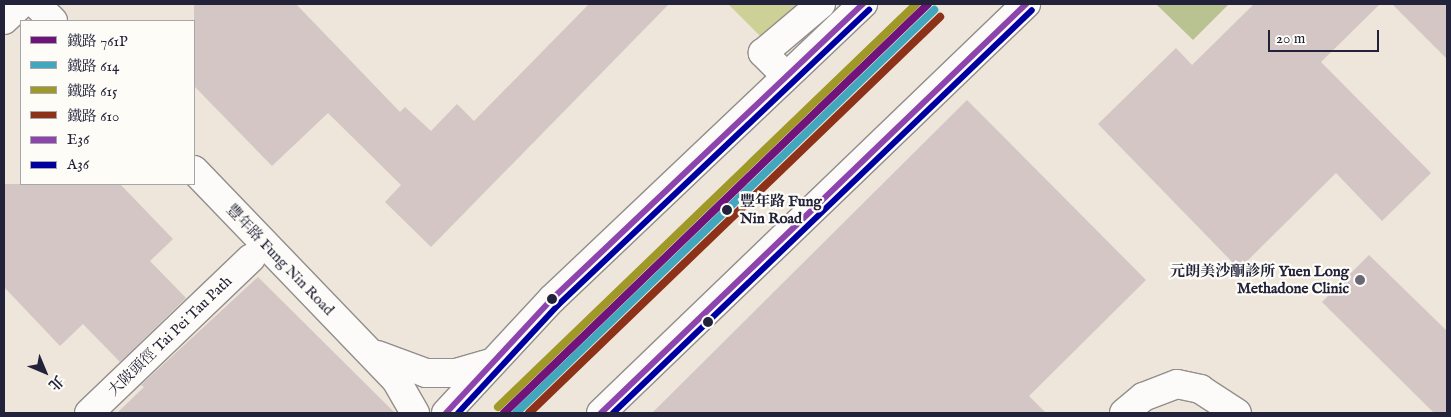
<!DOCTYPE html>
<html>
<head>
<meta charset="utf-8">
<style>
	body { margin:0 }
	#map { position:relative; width:1451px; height:417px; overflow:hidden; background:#eee6da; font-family:"IM FELL English","Noto Serif TC",serif }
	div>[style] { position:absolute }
	.green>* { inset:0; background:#ced197 }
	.forest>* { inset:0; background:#b9c392 }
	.building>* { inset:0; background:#d3c6c4 }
	.roads { filter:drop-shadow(1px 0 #928e8c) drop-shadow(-1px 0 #928e8c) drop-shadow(0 1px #928e8c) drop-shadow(0 -1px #928e8c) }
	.pedestrian>* { height:28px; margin:-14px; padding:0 14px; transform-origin:14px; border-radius:14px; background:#fcfbf9 }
	.minor>* { height:28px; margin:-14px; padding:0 14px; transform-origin:14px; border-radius:14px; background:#fcfbf9 }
	.secondary>* { height:28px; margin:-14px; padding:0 14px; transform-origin:14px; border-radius:14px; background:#fcfbf9 }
	.bus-1>* { height:6px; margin:-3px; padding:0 3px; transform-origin:3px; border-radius:3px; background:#8e44ad }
	.bus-2>* { height:6px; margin:-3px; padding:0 3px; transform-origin:3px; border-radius:3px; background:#0000a0 }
	.rail-1>* { height:8px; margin:-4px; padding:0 4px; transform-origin:4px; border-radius:4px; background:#70147b }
	.rail-2>* { height:8px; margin:-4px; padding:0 4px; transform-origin:4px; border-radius:4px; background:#42a6bc }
	.rail-3>* { height:8px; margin:-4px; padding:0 4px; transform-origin:4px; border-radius:4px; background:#a09827 }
	.rail-4>* { height:8px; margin:-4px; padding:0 4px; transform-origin:4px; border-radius:4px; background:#8d3219 }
	.dots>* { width:14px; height:14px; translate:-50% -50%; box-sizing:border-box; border:2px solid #fdfcf7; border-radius:50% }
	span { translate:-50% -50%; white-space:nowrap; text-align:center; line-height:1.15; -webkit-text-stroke:4.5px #fdfcf7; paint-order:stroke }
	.stop-label { font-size:15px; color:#22223b; font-weight:700 }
	.left { translate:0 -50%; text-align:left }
	.street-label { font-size:15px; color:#22223b }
	.poi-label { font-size:15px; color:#22223b; font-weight:700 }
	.right { translate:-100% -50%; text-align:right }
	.frame { position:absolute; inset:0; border:5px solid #22223b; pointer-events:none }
	.legend { position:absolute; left:20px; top:20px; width:175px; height:165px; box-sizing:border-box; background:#fdfcf7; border:1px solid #a5a5ac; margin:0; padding:6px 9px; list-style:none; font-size:15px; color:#22223b }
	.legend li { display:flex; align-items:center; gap:10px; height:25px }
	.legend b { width:25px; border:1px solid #a5a5ac }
	.north { position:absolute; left:20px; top:347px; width:50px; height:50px; -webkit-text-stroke:4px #fdfcf7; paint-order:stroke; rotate:135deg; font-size:14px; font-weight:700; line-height:20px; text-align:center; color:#22223b }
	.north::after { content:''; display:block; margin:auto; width:18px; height:22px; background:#22223b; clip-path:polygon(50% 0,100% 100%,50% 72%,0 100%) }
	.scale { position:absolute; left:1268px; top:30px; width:111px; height:22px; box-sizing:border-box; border:2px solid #22223b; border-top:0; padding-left:6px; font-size:15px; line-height:18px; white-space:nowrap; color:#22223b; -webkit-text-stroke:4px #fdfcf7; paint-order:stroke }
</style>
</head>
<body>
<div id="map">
	<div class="green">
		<div style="clip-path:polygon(728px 4px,803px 4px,765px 41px)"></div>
	</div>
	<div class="forest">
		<div style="clip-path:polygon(1156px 4px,1229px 4px,1193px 40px)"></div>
	</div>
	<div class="building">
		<div style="clip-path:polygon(194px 4px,296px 4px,400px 112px,405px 107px,431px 131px,457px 104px,474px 121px,589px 4px,669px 4px,431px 247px,385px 202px,401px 185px,328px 113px,272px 166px,194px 86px)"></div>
		<div style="clip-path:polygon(1254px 4px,1380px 4px,1321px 62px,1431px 173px,1382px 221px,1336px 173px,1239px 269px,1098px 124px,1176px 48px,1192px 65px)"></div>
		<div style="clip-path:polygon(1392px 4px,1447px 4px,1447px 59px)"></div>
		<div style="clip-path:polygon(967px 100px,1146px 280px,1029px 396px,1046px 413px,652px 413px)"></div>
		<div style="clip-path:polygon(4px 184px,120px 184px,173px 239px,150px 261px,186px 298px,120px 362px,83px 324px,60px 346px,4px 287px)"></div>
		<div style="clip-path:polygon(1369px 255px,1447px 331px,1447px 413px,1434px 413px,1322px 302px)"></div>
		<div style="clip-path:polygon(258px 277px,395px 413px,117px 413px,144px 387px,141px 385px)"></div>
	</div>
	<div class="roads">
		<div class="pedestrian">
			<div style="left:786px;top:76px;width:33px;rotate:-135deg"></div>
			<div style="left:763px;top:53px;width:76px;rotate:-40.2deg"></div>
			<div style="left:89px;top:413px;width:224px;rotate:-43.7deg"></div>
		</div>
		<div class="minor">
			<div style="left:36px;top:4px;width:24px;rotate:45deg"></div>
			<div style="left:4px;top:20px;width:23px;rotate:-43deg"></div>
			<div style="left:194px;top:170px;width:291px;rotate:46.1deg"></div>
			<div style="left:396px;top:380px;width:38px;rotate:60deg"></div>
			<div style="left:377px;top:355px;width:52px;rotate:20.2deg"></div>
			<div style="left:426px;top:373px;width:30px"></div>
			<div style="left:456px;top:373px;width:37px;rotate:-16deg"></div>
			<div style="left:1124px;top:413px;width:25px;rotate:-40deg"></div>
			<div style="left:1143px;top:397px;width:36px;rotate:-21deg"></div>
			<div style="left:1177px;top:384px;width:24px;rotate:12deg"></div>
			<div style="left:1200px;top:389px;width:44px;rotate:33deg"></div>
		</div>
		<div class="secondary">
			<div style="left:446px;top:413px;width:156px;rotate:-47.1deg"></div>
			<div style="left:552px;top:299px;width:429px;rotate:-43.5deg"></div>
			<div style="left:601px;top:413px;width:590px;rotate:-43.9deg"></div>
		</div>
	</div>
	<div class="bus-1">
		<div style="left:446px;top:413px;width:156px;rotate:-47.1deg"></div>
		<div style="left:552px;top:299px;width:429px;rotate:-43.5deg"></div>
		<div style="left:601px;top:413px;width:590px;rotate:-43.9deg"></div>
	</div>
	<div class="bus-2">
		<div style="left:458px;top:413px;width:147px;rotate:-47.2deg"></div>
		<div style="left:558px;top:305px;width:429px;rotate:-43.5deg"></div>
		<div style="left:613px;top:413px;width:581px;rotate:-43.88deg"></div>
	</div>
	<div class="rail-1">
		<div style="left:504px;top:413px;width:589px;rotate:-43.97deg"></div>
	</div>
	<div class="rail-2">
		<div style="left:516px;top:413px;width:581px;rotate:-43.95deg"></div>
	</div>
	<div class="rail-3">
		<div style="left:498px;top:407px;width:581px;rotate:-43.95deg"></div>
	</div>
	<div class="rail-4">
		<div style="left:529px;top:413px;width:571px;rotate:-43.94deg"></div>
	</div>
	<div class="dots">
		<div style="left:727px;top:210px;background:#22223b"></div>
		<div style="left:1360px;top:280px;background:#696773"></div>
		<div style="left:552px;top:299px;background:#22223b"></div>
		<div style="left:708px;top:322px;background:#22223b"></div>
	</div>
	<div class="stop-label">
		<span class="left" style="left:740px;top:210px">豐年路 Fung<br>Nin Road</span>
	</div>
	<div class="street-label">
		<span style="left:280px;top:260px;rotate:46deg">豐年路 Fung Nin Road</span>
		<span style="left:170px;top:336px;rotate:-44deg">大陂頭徑 Tai Pei Tau Path</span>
	</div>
	<div class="poi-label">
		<span class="right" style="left:1349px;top:280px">元朗美沙酮診所 Yuen Long<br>Methadone Clinic</span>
	</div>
	<div class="frame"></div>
	<ul class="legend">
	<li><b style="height:6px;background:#70147b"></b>鐵路 761P</li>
	<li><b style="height:6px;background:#42a6bc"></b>鐵路 614</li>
	<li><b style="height:6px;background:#a09827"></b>鐵路 615</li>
	<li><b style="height:6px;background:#8d3219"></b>鐵路 610</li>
	<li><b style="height:6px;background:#8e44ad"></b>E36</li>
	<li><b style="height:6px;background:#0000a0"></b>A36</li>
	</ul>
	<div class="north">北</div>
	<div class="scale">20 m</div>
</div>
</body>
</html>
